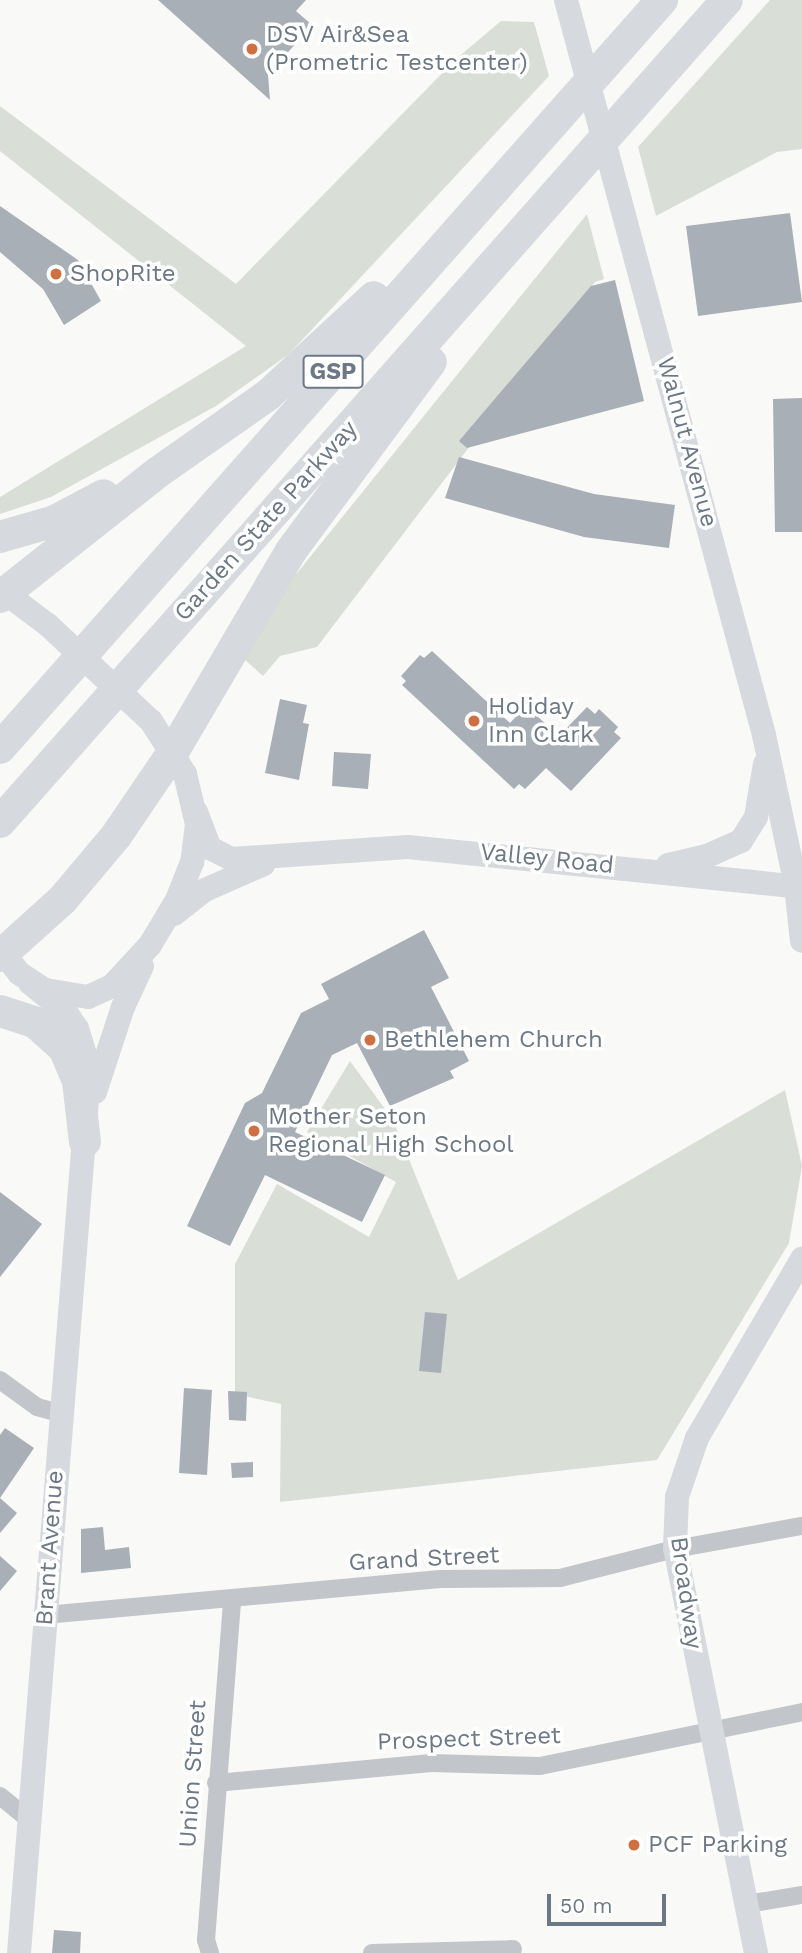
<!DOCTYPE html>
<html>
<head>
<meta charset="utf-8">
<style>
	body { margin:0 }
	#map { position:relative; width:802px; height:1953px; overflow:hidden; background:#f9f9f8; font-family:"Work Sans",sans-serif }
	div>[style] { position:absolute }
	.green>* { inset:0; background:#d9ded7 }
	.building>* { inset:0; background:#a9afb6 }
	.street>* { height:18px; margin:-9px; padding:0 9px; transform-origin:9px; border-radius:9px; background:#c2c5c9 }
	.secondary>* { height:24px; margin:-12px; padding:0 12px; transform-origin:12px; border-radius:12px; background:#d6d9dd }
	.highway>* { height:32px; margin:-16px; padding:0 16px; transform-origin:16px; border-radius:16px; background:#d6d9dd }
	.dots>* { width:19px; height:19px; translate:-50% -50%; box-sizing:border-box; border:4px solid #fff; border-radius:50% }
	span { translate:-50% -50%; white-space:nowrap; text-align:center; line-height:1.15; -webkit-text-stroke:7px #fff; paint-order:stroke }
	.shield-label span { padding:2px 5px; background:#fff; border:2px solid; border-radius:5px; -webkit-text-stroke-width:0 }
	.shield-label { font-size:23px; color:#6c7885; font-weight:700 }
	.poi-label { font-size:24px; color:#6c7885 }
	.left { translate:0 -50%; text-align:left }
	.street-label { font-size:24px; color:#6c7885 }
	.scale { position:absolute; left:547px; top:1894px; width:119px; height:32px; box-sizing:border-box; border:4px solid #6c7885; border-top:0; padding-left:9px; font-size:21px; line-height:24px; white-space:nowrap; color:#6c7885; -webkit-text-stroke:5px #fff; paint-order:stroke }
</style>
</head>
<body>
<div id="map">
	<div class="green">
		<div style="clip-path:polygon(770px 0,802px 0,802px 149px,777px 152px,656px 216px,638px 147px)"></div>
		<div style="clip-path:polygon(501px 21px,534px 22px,549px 76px,289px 354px,216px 406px,51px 497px,0 514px,0 497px,246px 346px,0 151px,0 106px,236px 284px,456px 59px)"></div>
		<div style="clip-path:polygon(587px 214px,604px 279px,595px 282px,317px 647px,280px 656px,263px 676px,243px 658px,289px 583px)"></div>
		<div style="clip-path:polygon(350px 1061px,393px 1120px,458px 1280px,785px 1090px,802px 1166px,789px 1243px,657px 1460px,280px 1502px,281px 1404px,235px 1394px,235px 1264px,277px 1184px,369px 1237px,396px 1182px,307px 1132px)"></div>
	</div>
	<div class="building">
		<div style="clip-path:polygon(158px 0,306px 0,296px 11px,312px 25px,268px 75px,270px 100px)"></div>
		<div style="clip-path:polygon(0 206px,78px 260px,101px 301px,64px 325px,43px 289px,0 252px)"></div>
		<div style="clip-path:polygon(790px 213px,802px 302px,698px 316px,686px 226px)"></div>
		<div style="clip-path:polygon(615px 280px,644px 401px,467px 448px,459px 441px,591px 286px)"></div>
		<div style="clip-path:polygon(802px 398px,802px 532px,775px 532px,773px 399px)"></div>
		<div style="clip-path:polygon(459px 457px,594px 494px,675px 505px,669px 548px,584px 537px,445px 498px)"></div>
		<div style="clip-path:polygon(432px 651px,510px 723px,526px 706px,559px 736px,587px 707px,595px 714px,599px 709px,618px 727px,614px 732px,621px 738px,571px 791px,546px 768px,525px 789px,519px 784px,514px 789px,402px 685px,406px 681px,401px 676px,420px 655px,424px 658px)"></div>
		<div style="clip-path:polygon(280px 699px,307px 705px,303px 723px,309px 724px,299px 780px,265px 773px)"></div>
		<div style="clip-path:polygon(334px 752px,371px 754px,368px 789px,332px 786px)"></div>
		<div style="clip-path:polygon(424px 930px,449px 978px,431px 987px,469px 1061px,450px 1071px,454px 1078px,390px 1106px,357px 1043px,332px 1055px,295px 1132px,385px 1175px,362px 1222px,265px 1175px,230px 1246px,187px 1226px,245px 1103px,262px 1093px,301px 1013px,329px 999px,321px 984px)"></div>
		<div style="clip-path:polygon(0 1192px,42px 1224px,0 1277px)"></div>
		<div style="clip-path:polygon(425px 1312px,447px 1314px,441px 1373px,419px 1371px)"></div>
		<div style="clip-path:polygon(184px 1388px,212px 1390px,207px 1475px,179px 1473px)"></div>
		<div style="clip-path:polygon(228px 1391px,247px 1392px,246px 1421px,229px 1420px)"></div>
		<div style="clip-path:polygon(5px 1428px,34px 1448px,0 1498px,17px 1513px,0 1533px,0 1435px)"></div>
		<div style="clip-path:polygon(253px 1462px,253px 1477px,232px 1478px,231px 1463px)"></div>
		<div style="clip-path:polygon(103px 1527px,105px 1550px,129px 1547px,131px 1568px,81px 1573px,81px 1529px)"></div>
		<div style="clip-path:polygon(0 1556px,17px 1571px,0 1591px)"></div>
		<div style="clip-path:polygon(54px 1930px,81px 1932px,80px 1953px,52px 1953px)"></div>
	</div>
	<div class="street">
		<div style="left:0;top:1380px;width:46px;rotate:36.1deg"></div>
		<div style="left:37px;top:1407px;width:24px;rotate:15deg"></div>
		<div style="left:45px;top:1615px;width:397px;rotate:-5.2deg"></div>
		<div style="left:440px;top:1579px;width:120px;rotate:-0.5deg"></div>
		<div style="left:560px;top:1578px;width:119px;rotate:-14.2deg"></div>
		<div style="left:675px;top:1549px;width:129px;rotate:-10.3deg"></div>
		<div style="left:216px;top:1783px;width:216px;rotate:-5.3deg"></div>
		<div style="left:431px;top:1763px;width:109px;rotate:1.6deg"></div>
		<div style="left:540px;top:1766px;width:268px;rotate:-11.6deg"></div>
		<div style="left:0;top:1796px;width:38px;rotate:39deg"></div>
		<div style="left:747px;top:1904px;width:56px;rotate:-9.3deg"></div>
		<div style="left:210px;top:1953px;width:14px;rotate:-107deg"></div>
		<div style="left:206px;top:1940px;width:342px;rotate:-85.6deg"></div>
		<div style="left:372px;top:1953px;width:141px;rotate:-1.6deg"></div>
	</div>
	<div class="secondary">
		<div style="left:566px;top:0;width:761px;rotate:74.92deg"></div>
		<div style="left:764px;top:735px;width:154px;rotate:78deg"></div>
		<div style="left:796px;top:886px;width:55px;rotate:83.8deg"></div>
		<div style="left:0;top:589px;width:60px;rotate:36.9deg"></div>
		<div style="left:48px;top:625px;width:141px;rotate:43deg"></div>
		<div style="left:151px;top:721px;width:63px;rotate:57.3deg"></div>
		<div style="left:185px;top:774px;width:51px;rotate:76.5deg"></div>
		<div style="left:197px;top:824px;width:38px;rotate:97deg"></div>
		<div style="left:192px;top:862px;width:41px;rotate:111.5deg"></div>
		<div style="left:177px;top:900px;width:52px;rotate:121deg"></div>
		<div style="left:150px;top:945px;width:56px;rotate:132.8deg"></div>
		<div style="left:112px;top:986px;width:26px;rotate:155deg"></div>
		<div style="left:88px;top:997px;width:44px;rotate:-170.8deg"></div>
		<div style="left:45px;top:990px;width:31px;rotate:-147deg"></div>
		<div style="left:19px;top:973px;width:31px;rotate:-128deg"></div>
		<div style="left:196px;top:812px;width:39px;rotate:69deg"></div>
		<div style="left:210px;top:848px;width:25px;rotate:27deg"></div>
		<div style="left:232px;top:859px;width:176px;rotate:-3.9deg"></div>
		<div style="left:408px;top:847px;width:396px;rotate:5.8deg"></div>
		<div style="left:668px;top:865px;width:40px;rotate:-13deg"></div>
		<div style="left:707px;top:856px;width:37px;rotate:-24deg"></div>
		<div style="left:741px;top:841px;width:28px;rotate:-58deg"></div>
		<div style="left:756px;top:817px;width:54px;rotate:-80.4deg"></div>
		<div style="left:174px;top:914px;width:39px;rotate:-38deg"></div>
		<div style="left:205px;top:890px;width:64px;rotate:-23.8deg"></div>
		<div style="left:95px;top:1092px;width:89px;rotate:-71.8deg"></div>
		<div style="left:123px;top:1007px;width:45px;rotate:-65.1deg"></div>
		<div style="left:19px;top:1953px;width:868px;rotate:-85.44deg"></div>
		<div style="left:88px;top:1088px;width:27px;rotate:-92deg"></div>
		<div style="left:87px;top:1061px;width:34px;rotate:-107deg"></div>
		<div style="left:77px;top:1029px;width:20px;rotate:-123deg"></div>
		<div style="left:66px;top:1012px;width:46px;rotate:-141.1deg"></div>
		<div style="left:756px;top:1953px;width:412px;rotate:-101.3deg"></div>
		<div style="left:675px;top:1549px;width:52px;rotate:-87.8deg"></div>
		<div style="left:677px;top:1497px;width:62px;rotate:-71.3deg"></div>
		<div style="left:697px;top:1438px;width:208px;rotate:-59.6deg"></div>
	</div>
	<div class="highway">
		<div style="left:0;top:537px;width:57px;rotate:-16.2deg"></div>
		<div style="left:55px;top:521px;width:55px;rotate:-28deg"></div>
		<div style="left:0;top:597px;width:200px;rotate:-38.3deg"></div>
		<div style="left:157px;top:473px;width:136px;rotate:-35.1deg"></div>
		<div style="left:268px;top:395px;width:144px;rotate:-42.8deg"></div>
		<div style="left:0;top:748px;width:999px;rotate:-48.49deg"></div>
		<div style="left:0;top:822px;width:1097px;rotate:-48.51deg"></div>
		<div style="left:0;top:956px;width:85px;rotate:-42.1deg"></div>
		<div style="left:63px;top:899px;width:82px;rotate:-49.9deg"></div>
		<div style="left:116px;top:836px;width:102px;rotate:-55.8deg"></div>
		<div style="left:173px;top:752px;width:233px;rotate:-59.6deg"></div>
		<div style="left:291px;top:551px;width:235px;rotate:-53.5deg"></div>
		<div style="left:0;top:1011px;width:38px;rotate:18deg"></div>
		<div style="left:36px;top:1023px;width:38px;rotate:42deg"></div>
		<div style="left:64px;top:1048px;width:36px;rotate:67deg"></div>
		<div style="left:78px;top:1081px;width:61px;rotate:83.5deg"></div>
	</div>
	<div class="dots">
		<div style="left:252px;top:49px;background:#cf7042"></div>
		<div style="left:56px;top:274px;background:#cf7042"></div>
		<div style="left:474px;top:721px;background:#cf7042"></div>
		<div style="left:370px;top:1040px;background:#cf7042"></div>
		<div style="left:254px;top:1131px;background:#cf7042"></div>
		<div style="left:634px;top:1845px;background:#cf7042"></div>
	</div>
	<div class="shield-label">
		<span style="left:333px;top:372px">GSP</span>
	</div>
	<div class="poi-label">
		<span class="left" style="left:266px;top:49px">DSV Air&amp;Sea<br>(Prometric Testcenter)</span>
		<span class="left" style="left:70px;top:274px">ShopRite</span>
		<span class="left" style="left:488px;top:721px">Holiday<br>Inn Clark</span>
		<span class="left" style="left:384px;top:1040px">Bethlehem Church</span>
		<span class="left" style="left:268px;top:1131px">Mother Seton<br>Regional High School</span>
		<span class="left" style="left:648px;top:1845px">PCF Parking</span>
	</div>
	<div class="street-label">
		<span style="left:687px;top:442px;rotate:75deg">Walnut Avenue</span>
		<span style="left:266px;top:521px;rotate:-48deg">Garden State Parkway</span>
		<span style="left:547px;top:859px;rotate:6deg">Valley Road</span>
		<span style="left:50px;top:1548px;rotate:-86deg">Brant Avenue</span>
		<span style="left:424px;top:1559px;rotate:-3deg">Grand Street</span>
		<span style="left:686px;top:1593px;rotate:82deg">Broadway</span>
		<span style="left:469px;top:1739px;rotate:-2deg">Prospect Street</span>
		<span style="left:193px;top:1774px;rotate:-86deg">Union Street</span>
	</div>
	<div class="scale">50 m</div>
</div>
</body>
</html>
